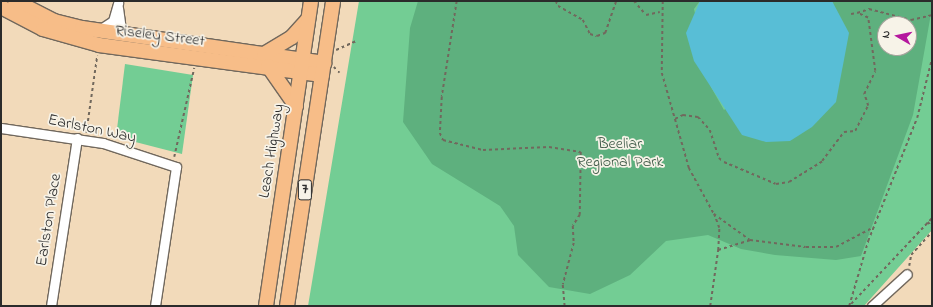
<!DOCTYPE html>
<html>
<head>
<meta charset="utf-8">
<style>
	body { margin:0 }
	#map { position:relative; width:933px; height:307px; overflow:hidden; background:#f2daba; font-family:"Indie Flower",sans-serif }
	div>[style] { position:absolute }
	.green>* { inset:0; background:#73cd94 }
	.forest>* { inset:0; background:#5eb07e }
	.water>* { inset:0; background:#58bed6 }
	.path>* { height:1.5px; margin-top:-0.75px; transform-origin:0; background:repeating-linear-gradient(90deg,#71685d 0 3px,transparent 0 6px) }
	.roads { filter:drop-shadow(1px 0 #71685d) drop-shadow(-1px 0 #71685d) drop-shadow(0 1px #71685d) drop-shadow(0 -1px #71685d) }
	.minor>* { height:9px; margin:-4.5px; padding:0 4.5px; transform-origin:4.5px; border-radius:4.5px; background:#fff }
	.trunk>* { height:14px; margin:-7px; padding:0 7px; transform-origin:7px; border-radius:7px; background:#f7bd88 }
	span { translate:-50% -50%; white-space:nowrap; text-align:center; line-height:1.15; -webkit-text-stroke:3.5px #f7f3e8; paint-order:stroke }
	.shield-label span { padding:1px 3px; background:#f7f3e8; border:1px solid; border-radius:3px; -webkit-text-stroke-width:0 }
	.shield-label { font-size:15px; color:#2b2b2b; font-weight:700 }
	.street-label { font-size:16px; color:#2b2b2b }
	.park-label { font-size:16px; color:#415c4a }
	.frame { position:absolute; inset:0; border:2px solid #2b2b2b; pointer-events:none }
	.north { position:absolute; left:877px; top:16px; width:40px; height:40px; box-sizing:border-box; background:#f7f3e8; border:1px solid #a5a39c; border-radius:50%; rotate:279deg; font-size:11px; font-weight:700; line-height:16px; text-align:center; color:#2b2b2b }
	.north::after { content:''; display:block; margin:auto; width:14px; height:18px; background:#b5179e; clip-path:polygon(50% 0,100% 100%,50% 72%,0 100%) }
</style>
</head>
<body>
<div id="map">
	<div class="green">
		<div style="clip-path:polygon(evenodd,359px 1px,932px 1px,932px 230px,864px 306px,308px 306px,359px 1px,885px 24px,909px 24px,909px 48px,885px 48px,885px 24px)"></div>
		<div style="clip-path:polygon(125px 64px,193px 75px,182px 154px,116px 137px)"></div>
	</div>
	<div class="forest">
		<div style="clip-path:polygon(evenodd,418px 1px,700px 1px,694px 9px,711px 87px,724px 110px,834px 6px,832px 1px,932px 1px,932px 8px,913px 115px,861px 256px,836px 260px,775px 255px,741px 249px,708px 235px,666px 241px,630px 275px,590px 294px,549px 287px,518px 255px,514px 226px,500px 206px,432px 164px,403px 122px,410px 28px,418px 1px,885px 24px,909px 24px,909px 48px,885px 48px,885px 24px)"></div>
	</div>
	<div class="water">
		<div style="clip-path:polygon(700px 1px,832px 1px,849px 33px,836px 102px,812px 127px,790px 141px,766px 142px,742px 135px,694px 61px,686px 33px)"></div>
	</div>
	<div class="path">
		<div style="left:457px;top:1px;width:97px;rotate:98.9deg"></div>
		<div style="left:442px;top:97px;width:36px;rotate:93deg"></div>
		<div style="left:440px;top:133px;width:8px;rotate:67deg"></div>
		<div style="left:443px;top:140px;width:41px;rotate:14deg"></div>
		<div style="left:483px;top:150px;width:66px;rotate:-2.6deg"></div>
		<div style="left:549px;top:147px;width:32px;rotate:9deg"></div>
		<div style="left:581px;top:152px;width:63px;rotate:90.9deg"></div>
		<div style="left:580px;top:215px;width:13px;rotate:122deg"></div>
		<div style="left:573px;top:226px;width:17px;rotate:87deg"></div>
		<div style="left:574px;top:243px;width:43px;rotate:104.7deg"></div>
		<div style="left:563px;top:285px;width:21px;rotate:85deg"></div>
		<div style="left:556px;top:1px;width:5px;rotate:68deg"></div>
		<div style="left:558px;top:6px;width:29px;rotate:29deg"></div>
		<div style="left:583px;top:20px;width:16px;rotate:63deg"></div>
		<div style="left:590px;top:34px;width:7px;rotate:16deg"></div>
		<div style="left:597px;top:36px;width:9px;rotate:-21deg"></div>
		<div style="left:605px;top:33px;width:34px;rotate:-71deg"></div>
		<div style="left:634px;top:1px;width:18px;rotate:49deg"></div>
		<div style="left:646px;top:15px;width:14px;rotate:-12deg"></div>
		<div style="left:663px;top:1px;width:72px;rotate:90.8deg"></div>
		<div style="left:662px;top:73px;width:99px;rotate:74.1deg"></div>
		<div style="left:689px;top:168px;width:52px;rotate:61.5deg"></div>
		<div style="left:714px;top:214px;width:44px;rotate:35.8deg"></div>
		<div style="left:750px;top:240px;width:56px;rotate:7.1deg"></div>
		<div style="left:806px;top:247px;width:30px"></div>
		<div style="left:836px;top:247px;width:43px;rotate:-27.8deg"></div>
		<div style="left:851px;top:14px;width:6px;rotate:-9deg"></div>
		<div style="left:336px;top:50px;width:22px;rotate:-24deg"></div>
		<div style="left:334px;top:67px;width:8px;rotate:45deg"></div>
		<div style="left:675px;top:119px;width:9px;rotate:-27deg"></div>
		<div style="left:683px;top:115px;width:15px;rotate:8deg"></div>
		<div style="left:698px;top:117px;width:18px;rotate:47deg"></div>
		<div style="left:710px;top:130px;width:29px;rotate:72deg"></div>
		<div style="left:719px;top:158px;width:6px;rotate:39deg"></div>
		<div style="left:724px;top:162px;width:56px;rotate:22.9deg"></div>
		<div style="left:776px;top:184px;width:13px;rotate:-9deg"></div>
		<div style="left:789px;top:182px;width:39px;rotate:-32deg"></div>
		<div style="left:822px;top:161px;width:36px;rotate:-53deg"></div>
		<div style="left:844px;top:132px;width:11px;rotate:-5deg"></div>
		<div style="left:855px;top:131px;width:28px;rotate:-63deg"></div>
		<div style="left:868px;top:106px;width:13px;rotate:-108deg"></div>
		<div style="left:864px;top:94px;width:25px;rotate:-64deg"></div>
		<div style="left:875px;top:71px;width:53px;rotate:-97.5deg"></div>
		<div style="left:868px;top:18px;width:12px;rotate:-156deg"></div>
		<div style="left:857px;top:13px;width:13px;rotate:-18deg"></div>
		<div style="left:869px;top:9px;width:43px;rotate:14.7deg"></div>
		<div style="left:911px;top:20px;width:22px;rotate:-13deg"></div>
		<div style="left:86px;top:133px;width:78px;rotate:-81.9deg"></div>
		<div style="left:174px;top:157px;width:91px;rotate:-77.3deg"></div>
		<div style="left:928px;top:222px;width:6px;rotate:51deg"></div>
		<div style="left:718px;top:250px;width:34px;rotate:-17deg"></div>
		<div style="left:909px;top:266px;width:11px;rotate:-80deg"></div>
		<div style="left:911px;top:255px;width:31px;rotate:-48deg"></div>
		<div style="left:851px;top:304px;width:118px;rotate:-46.7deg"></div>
		<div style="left:710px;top:306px;width:57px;rotate:-81.9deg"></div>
		<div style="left:718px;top:250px;width:22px;rotate:-87deg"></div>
		<div style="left:719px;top:228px;width:15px;rotate:-110deg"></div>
		<div style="left:849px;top:306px;width:68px;rotate:-73.7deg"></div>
		<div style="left:868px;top:241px;width:132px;rotate:-68.3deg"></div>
		<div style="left:917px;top:118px;width:62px;rotate:-76deg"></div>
	</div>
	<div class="roads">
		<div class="minor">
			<div style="left:118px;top:8px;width:21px;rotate:82deg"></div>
			<div style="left:121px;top:29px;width:9px;rotate:36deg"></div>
			<div style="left:99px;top:30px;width:17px;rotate:-33deg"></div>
			<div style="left:113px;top:21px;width:19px;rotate:-74deg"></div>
			<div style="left:1px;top:128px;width:103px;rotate:8.4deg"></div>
			<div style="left:103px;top:143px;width:77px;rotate:18.2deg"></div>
			<div style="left:176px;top:167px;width:141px;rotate:98.6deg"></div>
			<div style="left:51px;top:306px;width:170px;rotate:-81.2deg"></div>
			<div style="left:872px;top:306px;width:47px;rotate:-42.4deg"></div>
		</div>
		<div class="trunk">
			<div style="left:15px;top:1px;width:44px;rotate:27.1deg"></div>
			<div style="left:54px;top:21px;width:29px;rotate:14deg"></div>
			<div style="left:82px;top:28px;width:245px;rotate:8.2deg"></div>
			<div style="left:1px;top:7px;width:47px;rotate:27.6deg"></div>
			<div style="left:43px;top:29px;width:58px;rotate:15.9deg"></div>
			<div style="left:99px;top:45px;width:225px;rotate:7.7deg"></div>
			<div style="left:264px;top:54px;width:33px;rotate:-31deg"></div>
			<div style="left:292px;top:37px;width:24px;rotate:-48deg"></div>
			<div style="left:268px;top:66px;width:49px;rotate:55deg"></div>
			<div style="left:266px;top:306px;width:308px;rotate:-81.6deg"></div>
			<div style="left:287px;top:306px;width:308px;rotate:-81.4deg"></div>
		</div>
	</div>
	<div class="shield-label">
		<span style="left:305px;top:190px">7</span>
	</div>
	<div class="street-label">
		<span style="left:160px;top:36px;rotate:7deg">Riseley Street</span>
		<span style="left:92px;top:129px;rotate:12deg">Earlston Way</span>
		<span style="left:272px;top:151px;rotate:-81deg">Leach Highway</span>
		<span style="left:49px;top:220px;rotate:-81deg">Earlston Place</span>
	</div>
	<div class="park-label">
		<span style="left:620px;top:153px">Beeliar<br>Regional Park</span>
	</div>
	<div class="frame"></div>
	<div class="north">N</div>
</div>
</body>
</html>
